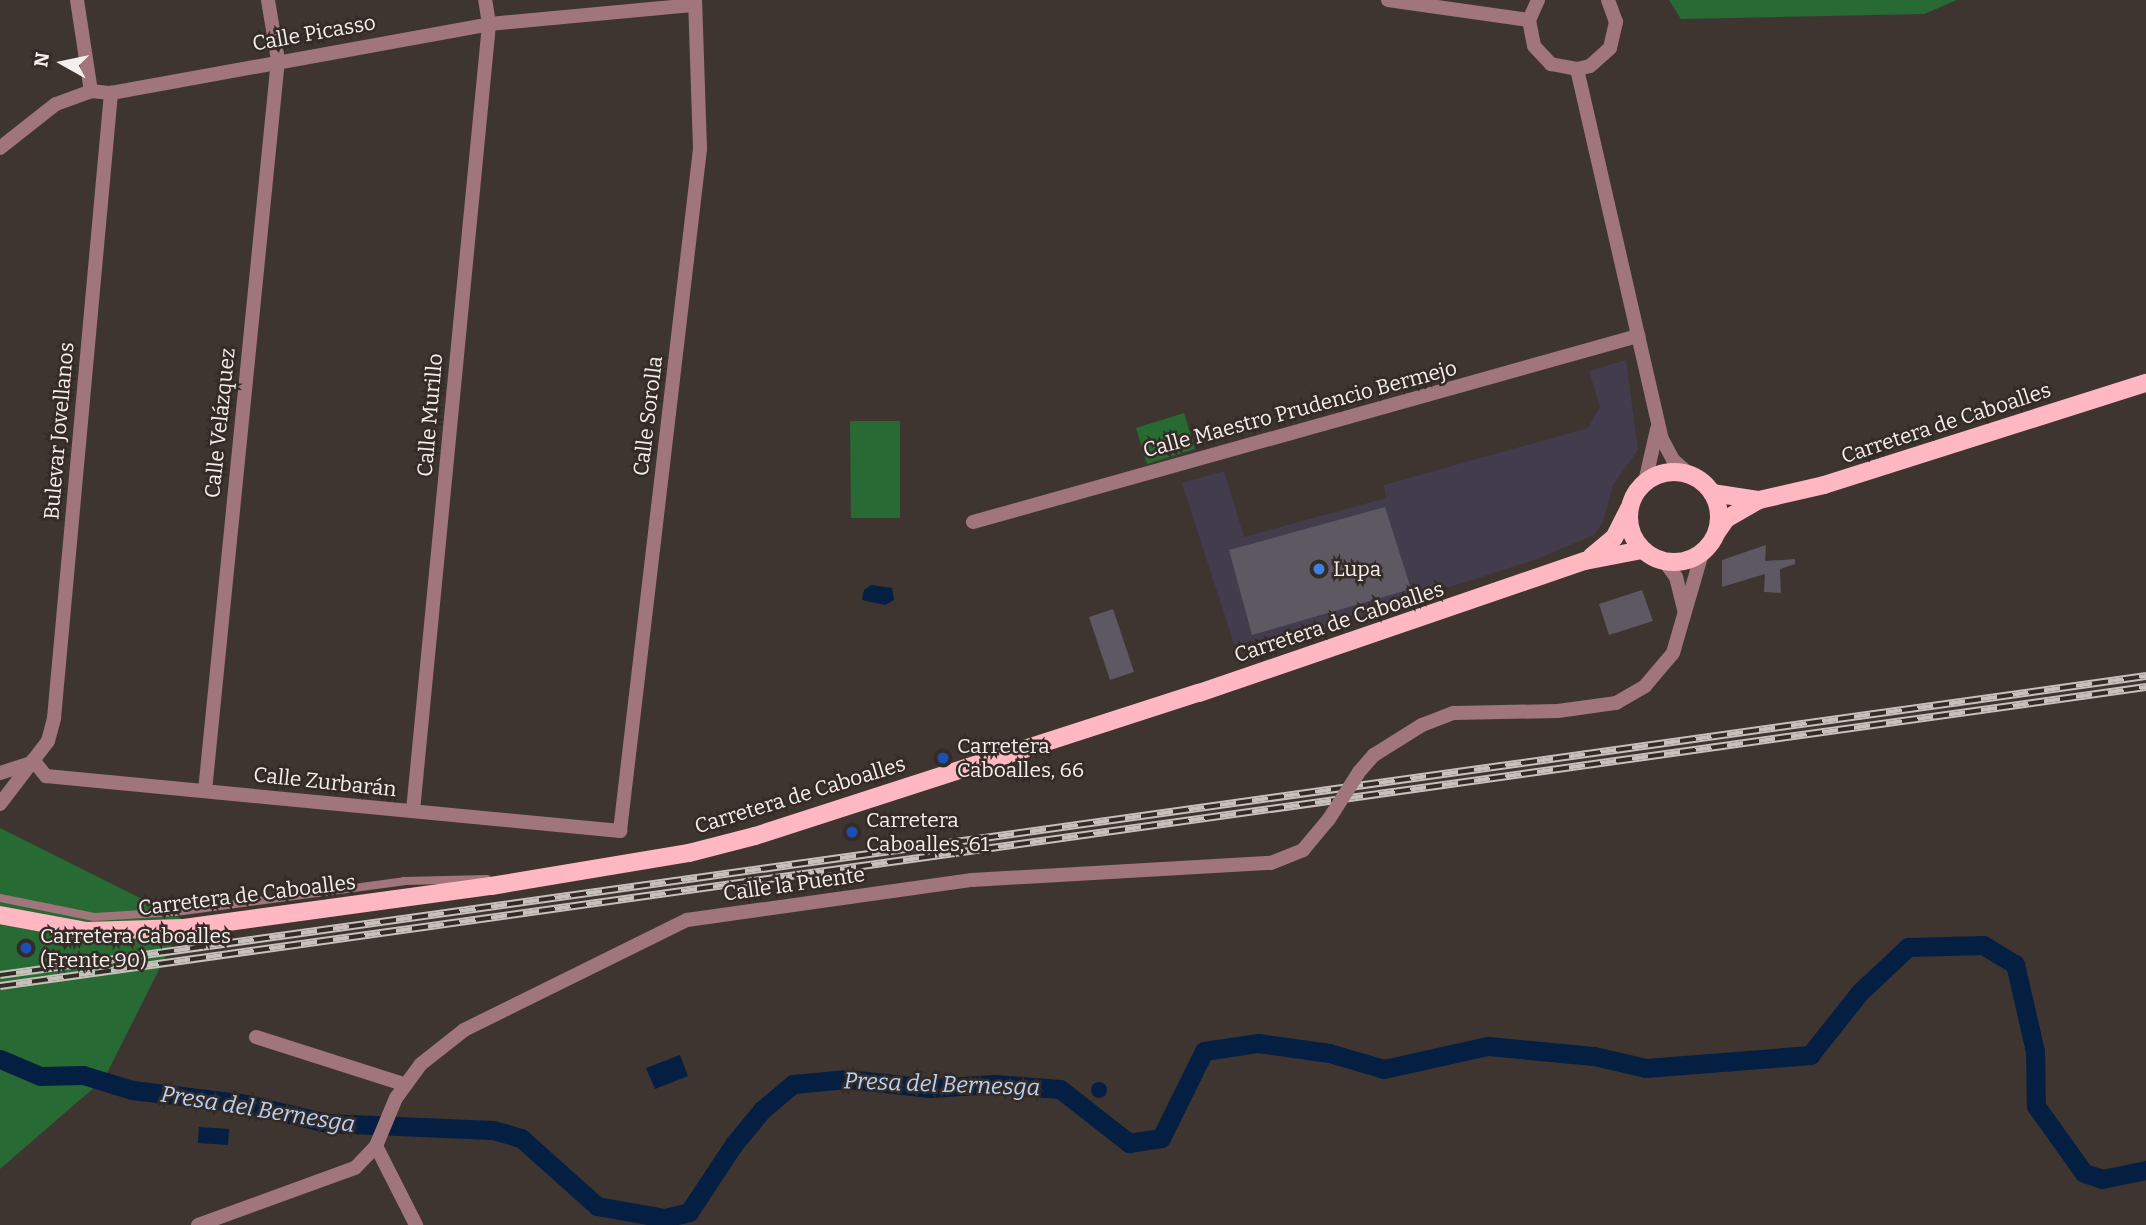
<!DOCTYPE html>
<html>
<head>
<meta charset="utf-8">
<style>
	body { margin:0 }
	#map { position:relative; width:2146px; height:1225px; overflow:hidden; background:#3e3531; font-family:Bitter,serif }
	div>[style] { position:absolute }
	.commercial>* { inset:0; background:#423c4d }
	.green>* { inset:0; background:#276a33 }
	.water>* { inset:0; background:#051f42 }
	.round { border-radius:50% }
	.canal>* { height:19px; margin:-9.5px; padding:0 9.5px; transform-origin:9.5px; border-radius:9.5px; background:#051f42 }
	.building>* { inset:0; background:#5d5861 }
	.service>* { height:8px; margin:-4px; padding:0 4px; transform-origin:4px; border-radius:4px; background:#a1757c }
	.minor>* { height:14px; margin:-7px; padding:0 7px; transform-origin:7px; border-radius:7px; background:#a1757c }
	.tertiary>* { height:14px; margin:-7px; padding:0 7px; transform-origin:7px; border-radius:7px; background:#a1757c }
	.primary>* { height:18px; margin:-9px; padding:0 9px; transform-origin:9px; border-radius:9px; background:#ffb7c2 }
	.primary>.ring { margin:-9px; padding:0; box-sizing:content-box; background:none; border:18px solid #ffb7c2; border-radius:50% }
	.rail>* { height:8px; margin-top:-4px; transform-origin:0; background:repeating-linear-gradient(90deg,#342b27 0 16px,#c7c0bd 0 32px); box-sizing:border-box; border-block:2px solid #c7c0bd }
	.tertiary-bridge>* { height:14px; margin:-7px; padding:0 7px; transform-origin:7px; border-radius:7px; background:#a1757c }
	.dots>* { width:19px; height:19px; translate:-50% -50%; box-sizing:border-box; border:4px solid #342b27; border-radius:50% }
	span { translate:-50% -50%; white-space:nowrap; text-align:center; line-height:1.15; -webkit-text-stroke:5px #342b27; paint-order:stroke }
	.street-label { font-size:21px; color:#f4eeec }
	.poi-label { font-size:21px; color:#f4eeec }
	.left { translate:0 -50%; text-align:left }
	.water-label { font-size:23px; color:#b7d2f8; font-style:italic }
	.north { position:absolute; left:28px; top:28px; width:70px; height:70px; -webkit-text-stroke:5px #342b27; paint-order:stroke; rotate:279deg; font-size:19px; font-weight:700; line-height:28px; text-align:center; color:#f4eeec }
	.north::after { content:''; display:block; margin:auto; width:24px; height:32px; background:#f4eeec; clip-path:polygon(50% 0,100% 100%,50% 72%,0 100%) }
</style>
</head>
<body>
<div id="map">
	<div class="commercial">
		<div style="clip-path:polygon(1626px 360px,1638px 450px,1613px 485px,1603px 522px,1594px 535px,1537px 559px,1313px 631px,1234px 644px,1182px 483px,1224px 471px,1244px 537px,1386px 498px,1384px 485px,1588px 428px,1600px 407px,1589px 371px)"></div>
	</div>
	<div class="green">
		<div style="clip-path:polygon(1669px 0,1957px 0,1924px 14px,1681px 19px)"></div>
		<div style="clip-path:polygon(1184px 413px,1195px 449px,1147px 464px,1136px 428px)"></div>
		<div style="clip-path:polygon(850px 421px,900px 421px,900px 518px,851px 518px)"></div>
		<div style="clip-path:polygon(0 828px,184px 920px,104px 1079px,0 1169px)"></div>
	</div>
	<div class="water">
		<div style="clip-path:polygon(871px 585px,892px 588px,894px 600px,885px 605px,862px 600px,864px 590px)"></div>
		<div style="clip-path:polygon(680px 1055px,688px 1076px,655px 1089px,646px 1068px)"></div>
		<div class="round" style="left:1091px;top:1082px;width:16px;height:16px"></div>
		<div style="clip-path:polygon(199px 1127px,229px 1129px,228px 1145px,198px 1143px)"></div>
	</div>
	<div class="canal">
		<div style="left:0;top:1059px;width:43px;rotate:23deg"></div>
		<div style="left:40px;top:1076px;width:43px;rotate:-1.3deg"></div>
		<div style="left:83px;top:1075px;width:51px;rotate:17deg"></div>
		<div style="left:132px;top:1090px;width:116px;rotate:6.9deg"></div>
		<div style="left:247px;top:1104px;width:82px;rotate:13.4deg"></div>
		<div style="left:327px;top:1123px;width:166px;rotate:2.4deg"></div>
		<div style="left:493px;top:1130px;width:29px;rotate:16deg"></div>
		<div style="left:521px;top:1138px;width:102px;rotate:41.8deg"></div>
		<div style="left:597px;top:1206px;width:69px;rotate:10deg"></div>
		<div style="left:665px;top:1218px;width:25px;rotate:-14deg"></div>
		<div style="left:689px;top:1212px;width:82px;rotate:-56.5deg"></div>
		<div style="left:734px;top:1144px;width:44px;rotate:-50.5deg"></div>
		<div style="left:762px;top:1110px;width:40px;rotate:-40deg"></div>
		<div style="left:793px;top:1084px;width:55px;rotate:-5.2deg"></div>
		<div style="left:848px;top:1079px;width:82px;rotate:6.3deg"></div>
		<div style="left:930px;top:1088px;width:64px;rotate:-3.6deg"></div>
		<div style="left:994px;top:1084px;width:66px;rotate:4.3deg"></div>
		<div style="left:1060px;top:1089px;width:88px;rotate:38deg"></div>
		<div style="left:1129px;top:1143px;width:32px;rotate:-9deg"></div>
		<div style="left:1161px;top:1138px;width:97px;rotate:-63.7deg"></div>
		<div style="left:1204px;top:1051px;width:55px;rotate:-8.4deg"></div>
		<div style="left:1258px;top:1043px;width:72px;rotate:8deg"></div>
		<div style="left:1329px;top:1053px;width:57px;rotate:16.2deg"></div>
		<div style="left:1384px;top:1069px;width:107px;rotate:-12.5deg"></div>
		<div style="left:1488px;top:1046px;width:106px;rotate:5.4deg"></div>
		<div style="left:1594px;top:1056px;width:53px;rotate:13deg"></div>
		<div style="left:1646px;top:1068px;width:165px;rotate:-4.5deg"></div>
		<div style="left:1810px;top:1055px;width:80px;rotate:-51.6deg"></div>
		<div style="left:1860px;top:992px;width:66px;rotate:-43.2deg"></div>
		<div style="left:1908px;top:947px;width:75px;rotate:-1.5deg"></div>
		<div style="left:1983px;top:945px;width:37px;rotate:31deg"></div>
		<div style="left:2015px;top:964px;width:89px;rotate:77.1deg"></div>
		<div style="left:2035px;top:1051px;width:55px;rotate:89deg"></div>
		<div style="left:2036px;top:1106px;width:82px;rotate:54.4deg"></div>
		<div style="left:2084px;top:1173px;width:19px;rotate:18deg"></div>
		<div style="left:2102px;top:1179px;width:45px;rotate:-11.6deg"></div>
	</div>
	<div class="building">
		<div style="clip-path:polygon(1385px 507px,1411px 589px,1252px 635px,1229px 550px)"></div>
		<div style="clip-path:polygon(1766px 545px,1765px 561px,1795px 559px,1795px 564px,1780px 569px,1781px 593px,1764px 592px,1765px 574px,1722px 587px,1722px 560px)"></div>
		<div style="clip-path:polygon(1642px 590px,1653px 621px,1609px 635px,1599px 604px)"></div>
		<div style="clip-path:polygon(1113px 609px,1134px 672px,1110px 680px,1089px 617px)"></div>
	</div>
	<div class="service">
		<div style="left:0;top:898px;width:96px;rotate:11.4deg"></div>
		<div style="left:94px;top:917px;width:82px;rotate:-3.5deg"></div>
		<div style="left:176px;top:912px;width:230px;rotate:-7.7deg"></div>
		<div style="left:404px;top:881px;width:83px;rotate:-1.4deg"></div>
	</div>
	<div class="minor">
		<div style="left:77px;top:0;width:92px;rotate:81.3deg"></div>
		<div style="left:1388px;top:0;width:142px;rotate:8.1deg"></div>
		<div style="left:1538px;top:0;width:22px;rotate:114deg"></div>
		<div style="left:1529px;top:20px;width:26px;rotate:79deg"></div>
		<div style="left:1534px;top:46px;width:25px;rotate:47deg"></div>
		<div style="left:1551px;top:64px;width:26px;rotate:11deg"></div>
		<div style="left:1577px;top:69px;width:13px;rotate:-13deg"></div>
		<div style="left:1590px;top:66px;width:27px;rotate:-42deg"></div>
		<div style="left:1610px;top:48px;width:27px;rotate:-77deg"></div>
		<div style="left:1616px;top:22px;width:23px;rotate:-110deg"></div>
		<div style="left:1577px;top:69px;width:380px;rotate:77.1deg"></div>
		<div style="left:1662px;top:439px;width:24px;rotate:62deg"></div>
		<div style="left:1673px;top:460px;width:21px;rotate:41deg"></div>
		<div style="left:0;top:148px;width:71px;rotate:-38.2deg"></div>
		<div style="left:56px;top:104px;width:37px;rotate:-20deg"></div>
		<div style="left:91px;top:91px;width:20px;rotate:6deg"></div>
		<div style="left:111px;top:93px;width:384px;rotate:-10.3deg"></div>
		<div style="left:489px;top:24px;width:207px;rotate:-5.3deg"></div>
		<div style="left:1645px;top:482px;width:54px;rotate:-77.2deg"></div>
		<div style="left:973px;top:522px;width:691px;rotate:-15.63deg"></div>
		<div style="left:33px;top:760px;width:21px;rotate:51deg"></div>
		<div style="left:46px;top:776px;width:577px;rotate:5.47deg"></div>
		<div style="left:620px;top:831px;width:687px;rotate:-83.31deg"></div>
		<div style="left:700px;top:149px;width:149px;rotate:-91.9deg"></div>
		<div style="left:0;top:773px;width:29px;rotate:-18deg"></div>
		<div style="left:205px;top:791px;width:735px;rotate:-84.3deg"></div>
		<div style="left:278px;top:60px;width:61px;rotate:-99.5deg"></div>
		<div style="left:0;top:804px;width:79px;rotate:-52.7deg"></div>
		<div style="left:48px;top:741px;width:24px;rotate:-75deg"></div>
		<div style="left:54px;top:718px;width:628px;rotate:-84.79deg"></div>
		<div style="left:413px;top:811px;width:791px;rotate:-84.48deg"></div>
		<div style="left:489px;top:24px;width:24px;rotate:-99deg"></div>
		<div style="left:256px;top:1037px;width:157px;rotate:17.7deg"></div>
		<div style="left:376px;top:1146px;width:89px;rotate:63.1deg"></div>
	</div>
	<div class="tertiary">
		<div style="left:1665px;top:562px;width:19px;rotate:54deg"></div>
		<div style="left:1676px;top:577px;width:34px;rotate:76deg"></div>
		<div style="left:1359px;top:772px;width:23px;rotate:-49deg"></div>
		<div style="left:1374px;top:755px;width:57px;rotate:-32deg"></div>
		<div style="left:1422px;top:725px;width:34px;rotate:-21deg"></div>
		<div style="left:1454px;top:713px;width:104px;rotate:-1.1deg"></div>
		<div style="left:1558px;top:711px;width:59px;rotate:-7.9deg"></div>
		<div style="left:1616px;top:703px;width:34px;rotate:-30deg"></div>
		<div style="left:1645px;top:686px;width:43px;rotate:-49.7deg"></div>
		<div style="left:1673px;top:653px;width:104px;rotate:-73.8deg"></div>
		<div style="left:198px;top:1225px;width:167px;rotate:-20deg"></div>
		<div style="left:355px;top:1168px;width:30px;rotate:-46deg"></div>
		<div style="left:376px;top:1146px;width:52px;rotate:-67.4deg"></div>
		<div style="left:396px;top:1098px;width:42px;rotate:-53.7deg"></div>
		<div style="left:421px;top:1064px;width:55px;rotate:-38.3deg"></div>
		<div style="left:464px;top:1030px;width:249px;rotate:-26.3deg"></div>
		<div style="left:687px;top:920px;width:288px;rotate:-8deg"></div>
		<div style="left:972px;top:880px;width:299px;rotate:-3.3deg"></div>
		<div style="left:1271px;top:863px;width:35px;rotate:-22deg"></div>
		<div style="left:1303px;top:850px;width:40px;rotate:-50deg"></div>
	</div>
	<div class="primary">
		<div class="ring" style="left:1629px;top:472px;width:72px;height:72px"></div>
		<div style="left:1712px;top:493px;width:48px;rotate:8.5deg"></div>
		<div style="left:1717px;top:532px;width:16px;rotate:-55deg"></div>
		<div style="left:1726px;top:519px;width:38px;rotate:-30deg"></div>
		<div style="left:1759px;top:500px;width:67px;rotate:-13deg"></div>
		<div style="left:1824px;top:485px;width:338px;rotate:-17.6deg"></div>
		<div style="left:1591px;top:557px;width:30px;rotate:-40deg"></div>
		<div style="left:1614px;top:538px;width:33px;rotate:-63deg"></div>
		<div style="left:0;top:915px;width:87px;rotate:10.5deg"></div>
		<div style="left:86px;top:931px;width:98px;rotate:-1.8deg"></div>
		<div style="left:184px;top:928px;width:310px;rotate:-7.8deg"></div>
		<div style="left:491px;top:886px;width:201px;rotate:-9.5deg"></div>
		<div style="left:689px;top:853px;width:68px;rotate:-14.4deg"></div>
		<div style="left:755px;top:836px;width:466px;rotate:-17.9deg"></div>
		<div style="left:1199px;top:693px;width:408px;rotate:-18.9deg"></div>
		<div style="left:1585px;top:561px;width:58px;rotate:-10.9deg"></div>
	</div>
	<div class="rail">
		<div style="left:0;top:975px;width:2167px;rotate:-7.93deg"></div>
		<div style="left:0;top:986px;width:2167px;rotate:-7.93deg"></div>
	</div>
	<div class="tertiary-bridge">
		<div style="left:1329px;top:819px;width:56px;rotate:-57.4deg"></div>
	</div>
	<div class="dots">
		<div style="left:1319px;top:569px;background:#3f7fe0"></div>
		<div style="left:943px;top:758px;background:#1a4fb4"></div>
		<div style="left:852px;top:832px;background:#1a4fb4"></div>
		<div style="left:26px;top:948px;background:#1a4fb4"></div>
	</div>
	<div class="street-label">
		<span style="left:314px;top:33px;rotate:-10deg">Calle Picasso</span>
		<span style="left:1300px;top:409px;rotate:-15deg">Calle Maestro Prudencio Bermejo</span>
		<span style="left:430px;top:415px;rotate:-85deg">Calle Murillo</span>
		<span style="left:648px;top:416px;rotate:-83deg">Calle Sorolla</span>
		<span style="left:220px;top:423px;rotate:-84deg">Calle Velázquez</span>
		<span style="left:1946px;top:423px;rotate:-18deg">Carretera de Caboalles</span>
		<span style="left:59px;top:431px;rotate:-85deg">Bulevar Jovellanos</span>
		<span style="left:1339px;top:622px;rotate:-18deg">Carretera de Caboalles</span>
		<span style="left:325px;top:782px;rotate:6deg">Calle Zurbarán</span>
		<span style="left:800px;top:795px;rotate:-17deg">Carretera de Caboalles</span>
		<span style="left:794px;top:884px;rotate:-8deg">Calle la Puente</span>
		<span style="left:247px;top:895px;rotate:-7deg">Carretera de Caboalles</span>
	</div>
	<div class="poi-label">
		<span class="left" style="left:1333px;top:569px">Lupa</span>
		<span class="left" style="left:957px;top:758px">Carretera<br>Caboalles, 66</span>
		<span class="left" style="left:866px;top:832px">Carretera<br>Caboalles, 61</span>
		<span class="left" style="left:40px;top:948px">Carretera Caboalles<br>(Frente 90)</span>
	</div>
	<div class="water-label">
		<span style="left:942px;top:1084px;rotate:2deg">Presa del Bernesga</span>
		<span style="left:258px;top:1109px;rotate:9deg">Presa del Bernesga</span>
	</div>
	<div class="north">N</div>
</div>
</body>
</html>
